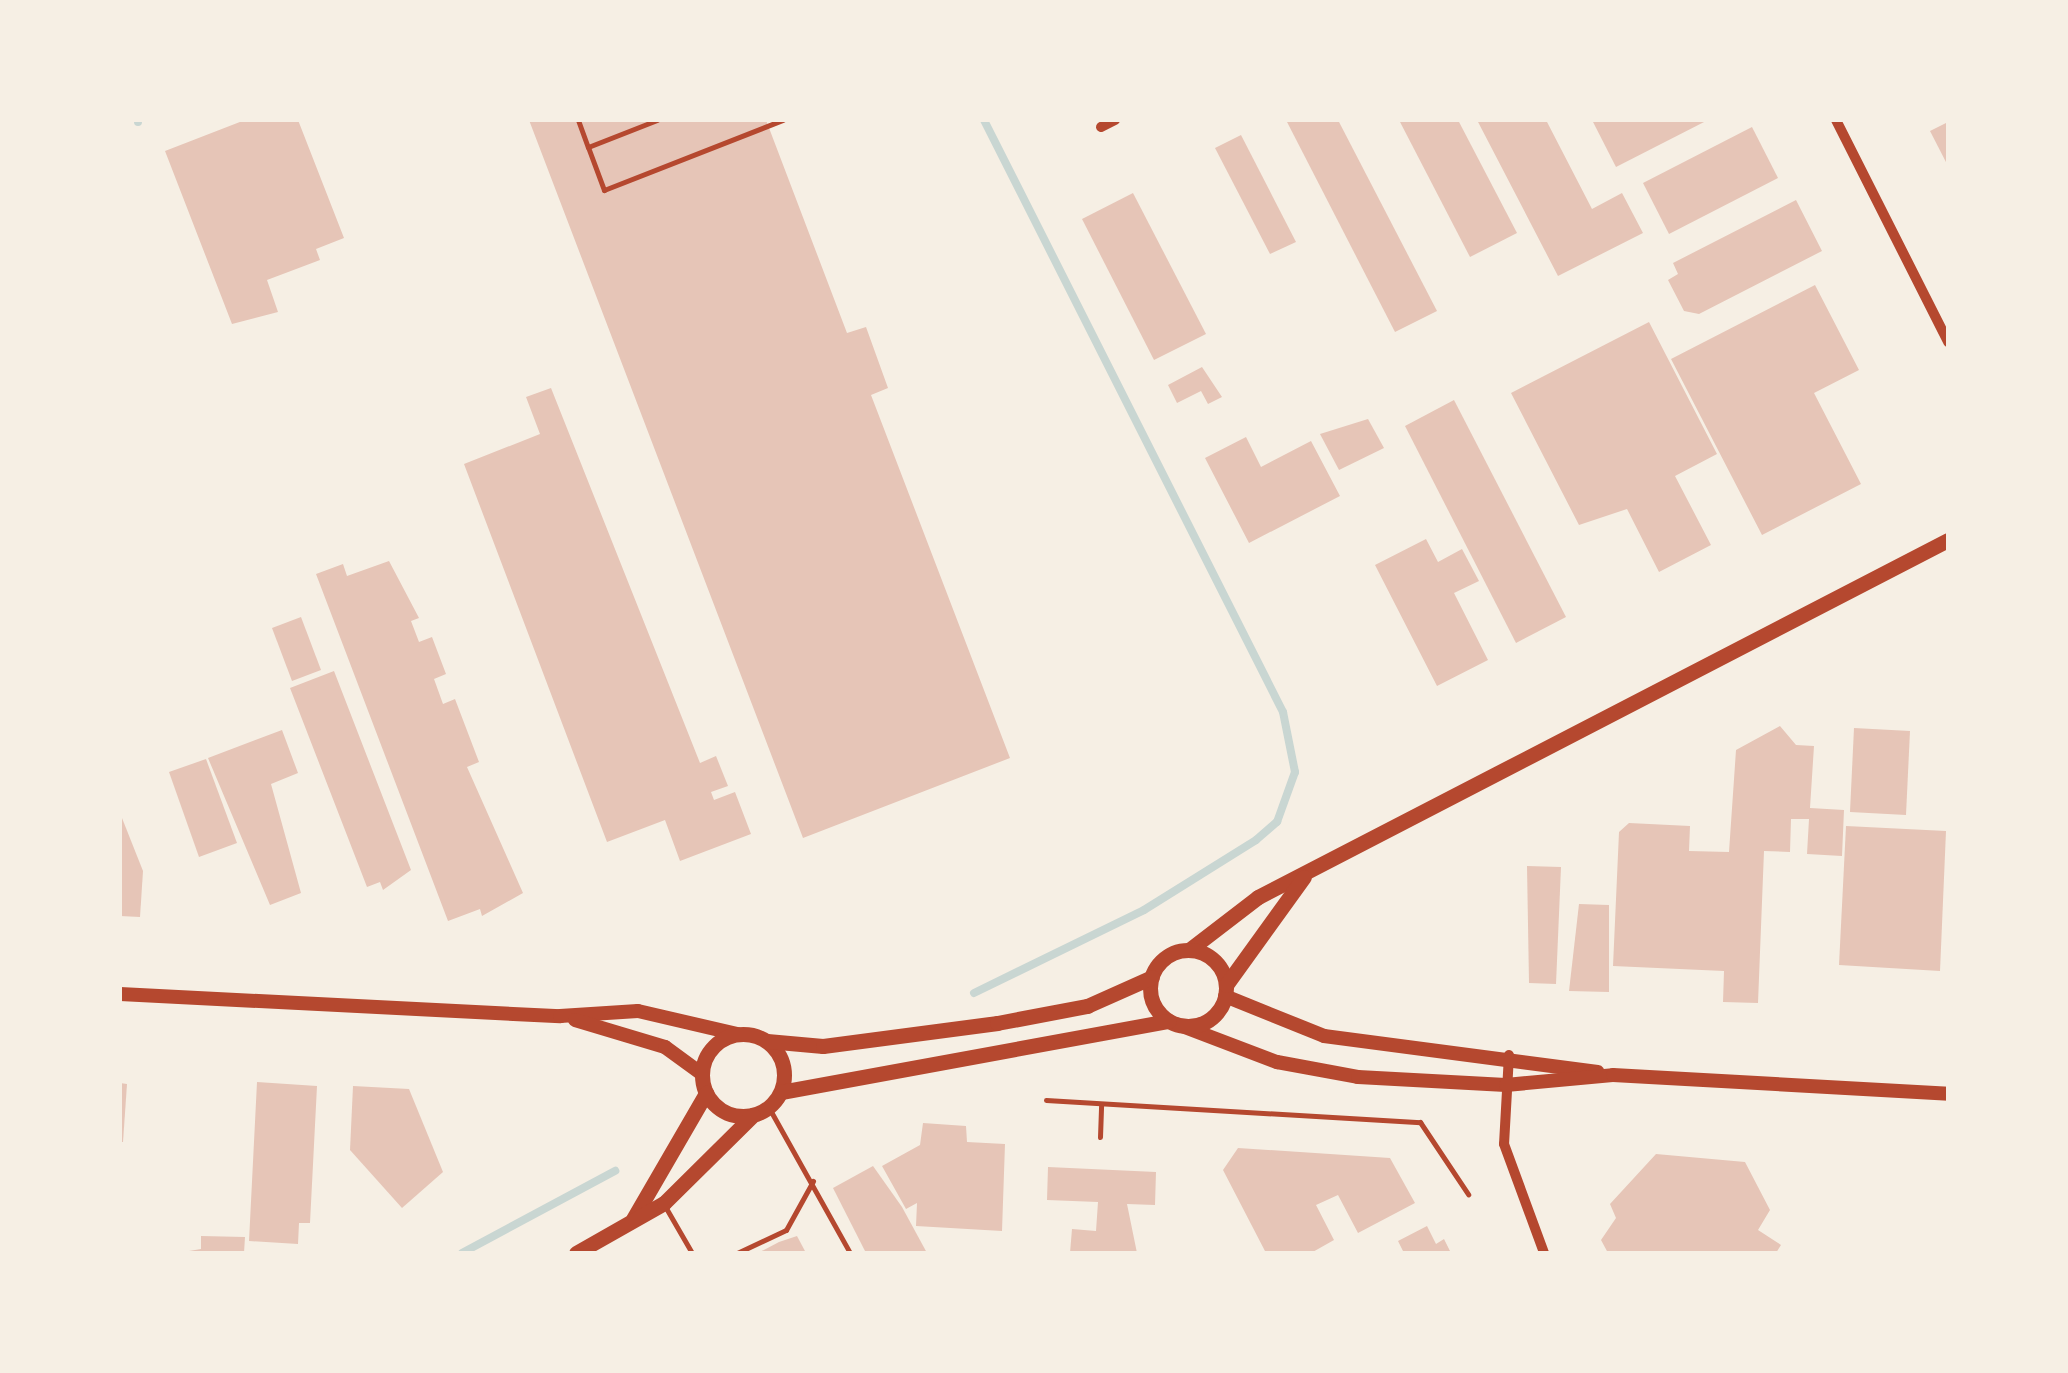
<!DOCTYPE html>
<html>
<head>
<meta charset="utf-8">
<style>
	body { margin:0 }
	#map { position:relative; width:2068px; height:1373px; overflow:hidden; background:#f6efe4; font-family:Helvetica,sans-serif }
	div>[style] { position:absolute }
	.stream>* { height:8px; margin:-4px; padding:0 4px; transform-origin:4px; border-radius:4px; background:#c9d6d2 }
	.building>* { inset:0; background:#e6c5b7 }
	.path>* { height:5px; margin:-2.5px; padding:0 2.5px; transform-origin:2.5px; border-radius:2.5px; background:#b5482f }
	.service>* { height:5px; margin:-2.5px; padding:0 2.5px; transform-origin:2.5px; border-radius:2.5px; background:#b5482f }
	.minor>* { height:10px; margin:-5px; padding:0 5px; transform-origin:5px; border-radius:5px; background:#b5482f }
	.tertiary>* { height:14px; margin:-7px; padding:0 7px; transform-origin:7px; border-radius:7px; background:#b5482f }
	.secondary>* { height:15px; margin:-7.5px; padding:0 7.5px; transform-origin:7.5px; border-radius:7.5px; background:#b5482f }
	.secondary>.ring { margin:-7.5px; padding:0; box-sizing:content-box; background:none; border:15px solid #b5482f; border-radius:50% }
	span { translate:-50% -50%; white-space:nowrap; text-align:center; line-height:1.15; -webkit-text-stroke:9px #f6efe4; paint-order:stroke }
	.frame { position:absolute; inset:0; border:122px solid #f6efe4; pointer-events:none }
</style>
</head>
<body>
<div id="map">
	<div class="stream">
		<div style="left:138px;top:120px;width:2px;rotate:90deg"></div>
		<div style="left:974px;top:993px;width:189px;rotate:-26deg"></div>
		<div style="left:1144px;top:910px;width:132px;rotate:-32deg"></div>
		<div style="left:1256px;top:840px;width:28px;rotate:-41deg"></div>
		<div style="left:1277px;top:822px;width:53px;rotate:-70.2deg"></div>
		<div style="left:1295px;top:772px;width:61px;rotate:-101.3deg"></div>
		<div style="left:1283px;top:712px;width:663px;rotate:-116.8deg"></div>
		<div style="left:462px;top:1253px;width:174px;rotate:-28.2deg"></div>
	</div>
	<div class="building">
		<div style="clip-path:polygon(245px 120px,298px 120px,344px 238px,316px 249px,320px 260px,267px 280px,278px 312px,232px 324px,165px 151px)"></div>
		<div style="clip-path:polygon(529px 120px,766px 120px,847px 333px,866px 327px,888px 388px,871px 395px,1010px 758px,803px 838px)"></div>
		<div style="clip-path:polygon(1286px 120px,1338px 120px,1437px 311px,1395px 332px)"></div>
		<div style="clip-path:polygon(1399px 120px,1458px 120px,1517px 233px,1470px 257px)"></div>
		<div style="clip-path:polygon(1477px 120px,1546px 120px,1592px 209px,1622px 193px,1643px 233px,1558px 276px)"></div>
		<div style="clip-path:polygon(1592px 120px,1708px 120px,1616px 167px)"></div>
		<div style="clip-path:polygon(1948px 122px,1948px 166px,1930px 131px)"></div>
		<div style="clip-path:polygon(1752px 127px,1778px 178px,1669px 234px,1643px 183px)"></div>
		<div style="clip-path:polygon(1241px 135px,1296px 242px,1270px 254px,1215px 148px)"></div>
		<div style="clip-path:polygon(1133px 193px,1206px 334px,1154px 360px,1082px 219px)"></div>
		<div style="clip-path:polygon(1796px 200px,1822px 251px,1699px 314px,1684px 311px,1668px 280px,1678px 274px,1673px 263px)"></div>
		<div style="clip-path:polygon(1815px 285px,1859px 370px,1814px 393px,1861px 484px,1762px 535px,1671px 359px)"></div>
		<div style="clip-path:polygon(1649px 322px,1717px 454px,1675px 476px,1711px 545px,1659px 572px,1627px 509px,1579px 525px,1511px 393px)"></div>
		<div style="clip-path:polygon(1202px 367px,1222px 397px,1208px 404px,1201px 391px,1177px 403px,1168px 385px)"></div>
		<div style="clip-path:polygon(551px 388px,700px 763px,716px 756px,728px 786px,711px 792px,714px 800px,735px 792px,751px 834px,680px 861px,665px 820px,607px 842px,464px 464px,540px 434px,526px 397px)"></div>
		<div style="clip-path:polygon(1454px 400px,1566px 617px,1516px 643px,1405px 426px)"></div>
		<div style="clip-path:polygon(1368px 419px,1384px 448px,1339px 470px,1320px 434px)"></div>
		<div style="clip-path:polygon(1246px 437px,1261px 467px,1311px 441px,1340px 496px,1249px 543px,1205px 458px)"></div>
		<div style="clip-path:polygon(1426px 539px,1438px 562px,1462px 549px,1479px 581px,1454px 593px,1488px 660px,1437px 686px,1375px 565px)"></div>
		<div style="clip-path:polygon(389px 561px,419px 618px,411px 621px,419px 642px,432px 637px,446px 674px,434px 679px,443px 704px,455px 699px,479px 762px,467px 767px,523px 893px,482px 916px,480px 909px,448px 921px,316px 574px,343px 564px,347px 576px)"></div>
		<div style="clip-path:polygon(301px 617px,321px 670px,292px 681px,272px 628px)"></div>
		<div style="clip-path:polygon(334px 671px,411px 870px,383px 890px,380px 882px,367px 887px,290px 688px)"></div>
		<div style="clip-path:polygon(1780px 726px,1796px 745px,1814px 746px,1810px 808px,1844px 810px,1842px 856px,1807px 854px,1809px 819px,1791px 819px,1790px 852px,1764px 851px,1758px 1003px,1723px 1002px,1724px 971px,1613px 966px,1619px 832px,1629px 823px,1690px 826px,1689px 851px,1729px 852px,1736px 750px)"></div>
		<div style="clip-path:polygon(1854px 728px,1910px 731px,1906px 815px,1850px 812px)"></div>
		<div style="clip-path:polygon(282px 730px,298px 773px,271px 784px,301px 893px,270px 905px,208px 758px)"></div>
		<div style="clip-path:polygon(206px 759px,237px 843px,199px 857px,169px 772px)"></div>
		<div style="clip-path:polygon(120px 813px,143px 871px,140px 917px,120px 916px)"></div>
		<div style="clip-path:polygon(1846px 826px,1946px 831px,1940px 971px,1839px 965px)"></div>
		<div style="clip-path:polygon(1527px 866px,1561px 867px,1556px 984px,1529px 983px)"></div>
		<div style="clip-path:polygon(1579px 904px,1609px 905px,1609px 992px,1569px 991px)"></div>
		<div style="clip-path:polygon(257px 1082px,317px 1086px,310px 1223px,299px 1223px,298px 1244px,249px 1241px)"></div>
		<div style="clip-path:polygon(120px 1083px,127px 1084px,123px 1142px,120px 1142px)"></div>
		<div style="clip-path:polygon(353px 1086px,409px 1089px,443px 1172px,402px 1208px,350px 1150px)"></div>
		<div style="clip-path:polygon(923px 1123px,966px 1126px,967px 1142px,1005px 1144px,1002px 1231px,916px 1226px,917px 1203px,906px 1209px,882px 1166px,920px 1145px)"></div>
		<div style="clip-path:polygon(1238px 1148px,1390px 1158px,1415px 1203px,1358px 1233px,1338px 1195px,1316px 1205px,1334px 1240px,1311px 1253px,1266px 1253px,1223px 1170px)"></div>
		<div style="clip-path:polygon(1656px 1154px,1745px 1162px,1770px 1210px,1758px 1230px,1781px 1245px,1776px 1253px,1608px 1253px,1601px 1240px,1616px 1218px,1610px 1204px)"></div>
		<div style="clip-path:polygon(873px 1166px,902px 1207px,927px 1253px,866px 1253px,833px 1188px)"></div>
		<div style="clip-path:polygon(1048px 1167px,1156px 1172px,1155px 1205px,1127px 1204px,1137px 1253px,1070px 1253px,1072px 1229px,1096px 1231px,1098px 1202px,1047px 1200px)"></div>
		<div style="clip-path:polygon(1427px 1226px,1436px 1244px,1444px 1239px,1451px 1253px,1404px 1253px,1398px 1241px)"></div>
		<div style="clip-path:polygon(201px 1236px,245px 1237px,244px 1253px,177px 1253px,201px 1249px)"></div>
		<div style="clip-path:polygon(797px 1236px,806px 1253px,758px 1253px,779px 1242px)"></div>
	</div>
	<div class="path">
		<div style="left:1046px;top:1100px;width:375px;rotate:3.4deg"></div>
		<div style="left:1420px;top:1122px;width:87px;rotate:56.3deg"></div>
		<div style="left:1100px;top:1137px;width:33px;rotate:-88deg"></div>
	</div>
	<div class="service">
		<div style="left:578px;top:120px;width:29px;rotate:70deg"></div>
		<div style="left:657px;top:120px;width:74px;rotate:158.6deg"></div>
		<div style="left:588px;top:147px;width:46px;rotate:69.6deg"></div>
		<div style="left:604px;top:190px;width:192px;rotate:-21.4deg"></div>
		<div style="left:769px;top:1108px;width:166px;rotate:60.8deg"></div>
		<div style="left:666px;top:1208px;width:52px;rotate:60deg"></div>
		<div style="left:737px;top:1253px;width:54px;rotate:-25.1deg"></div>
		<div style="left:786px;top:1230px;width:56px;rotate:-61.1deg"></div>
	</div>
	<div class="minor">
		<div style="left:1836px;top:120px;width:249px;rotate:63.2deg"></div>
		<div style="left:1101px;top:127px;width:16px;rotate:-27deg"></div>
		<div style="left:1509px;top:1055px;width:89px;rotate:93.2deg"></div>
		<div style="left:1504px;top:1144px;width:116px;rotate:69.8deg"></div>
	</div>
	<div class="tertiary">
		<div style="left:120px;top:994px;width:441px;rotate:2.9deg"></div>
		<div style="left:560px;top:1016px;width:78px;rotate:-3.7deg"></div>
		<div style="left:638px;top:1011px;width:102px;rotate:13.1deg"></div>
		<div style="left:1225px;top:996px;width:107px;rotate:22deg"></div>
		<div style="left:1324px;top:1036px;width:276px;rotate:7.5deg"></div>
		<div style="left:575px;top:1020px;width:94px;rotate:16.7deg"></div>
		<div style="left:665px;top:1047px;width:46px;rotate:36.1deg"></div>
		<div style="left:1182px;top:1026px;width:102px;rotate:20.8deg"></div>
		<div style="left:1277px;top:1062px;width:82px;rotate:10.5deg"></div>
		<div style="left:1358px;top:1077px;width:148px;rotate:3.1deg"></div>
		<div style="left:1506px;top:1085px;width:107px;rotate:-5.3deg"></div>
		<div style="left:1613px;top:1075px;width:336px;rotate:3.2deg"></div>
	</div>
	<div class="secondary">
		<div style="left:1189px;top:950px;width:87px;rotate:-37.5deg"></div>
		<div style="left:1258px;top:897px;width:777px;rotate:-27.36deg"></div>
		<div class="ring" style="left:1150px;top:950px;width:61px;height:61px"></div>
		<div style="left:1226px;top:985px;width:133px;rotate:-54.2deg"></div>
		<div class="ring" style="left:702px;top:1034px;width:67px;height:67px"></div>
		<div style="left:767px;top:1041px;width:56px;rotate:5.1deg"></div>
		<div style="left:823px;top:1046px;width:176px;rotate:-7.5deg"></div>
		<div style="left:997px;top:1023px;width:92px;rotate:-10.7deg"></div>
		<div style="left:1087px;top:1006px;width:71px;rotate:-24deg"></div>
		<div style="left:781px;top:1092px;width:394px;rotate:-10.4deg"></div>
		<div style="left:633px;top:1219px;width:146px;rotate:-59.9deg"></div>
		<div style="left:576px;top:1253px;width:101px;rotate:-29.6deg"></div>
		<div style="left:664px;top:1203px;width:125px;rotate:-44.7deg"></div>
	</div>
	<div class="frame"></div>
</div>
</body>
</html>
